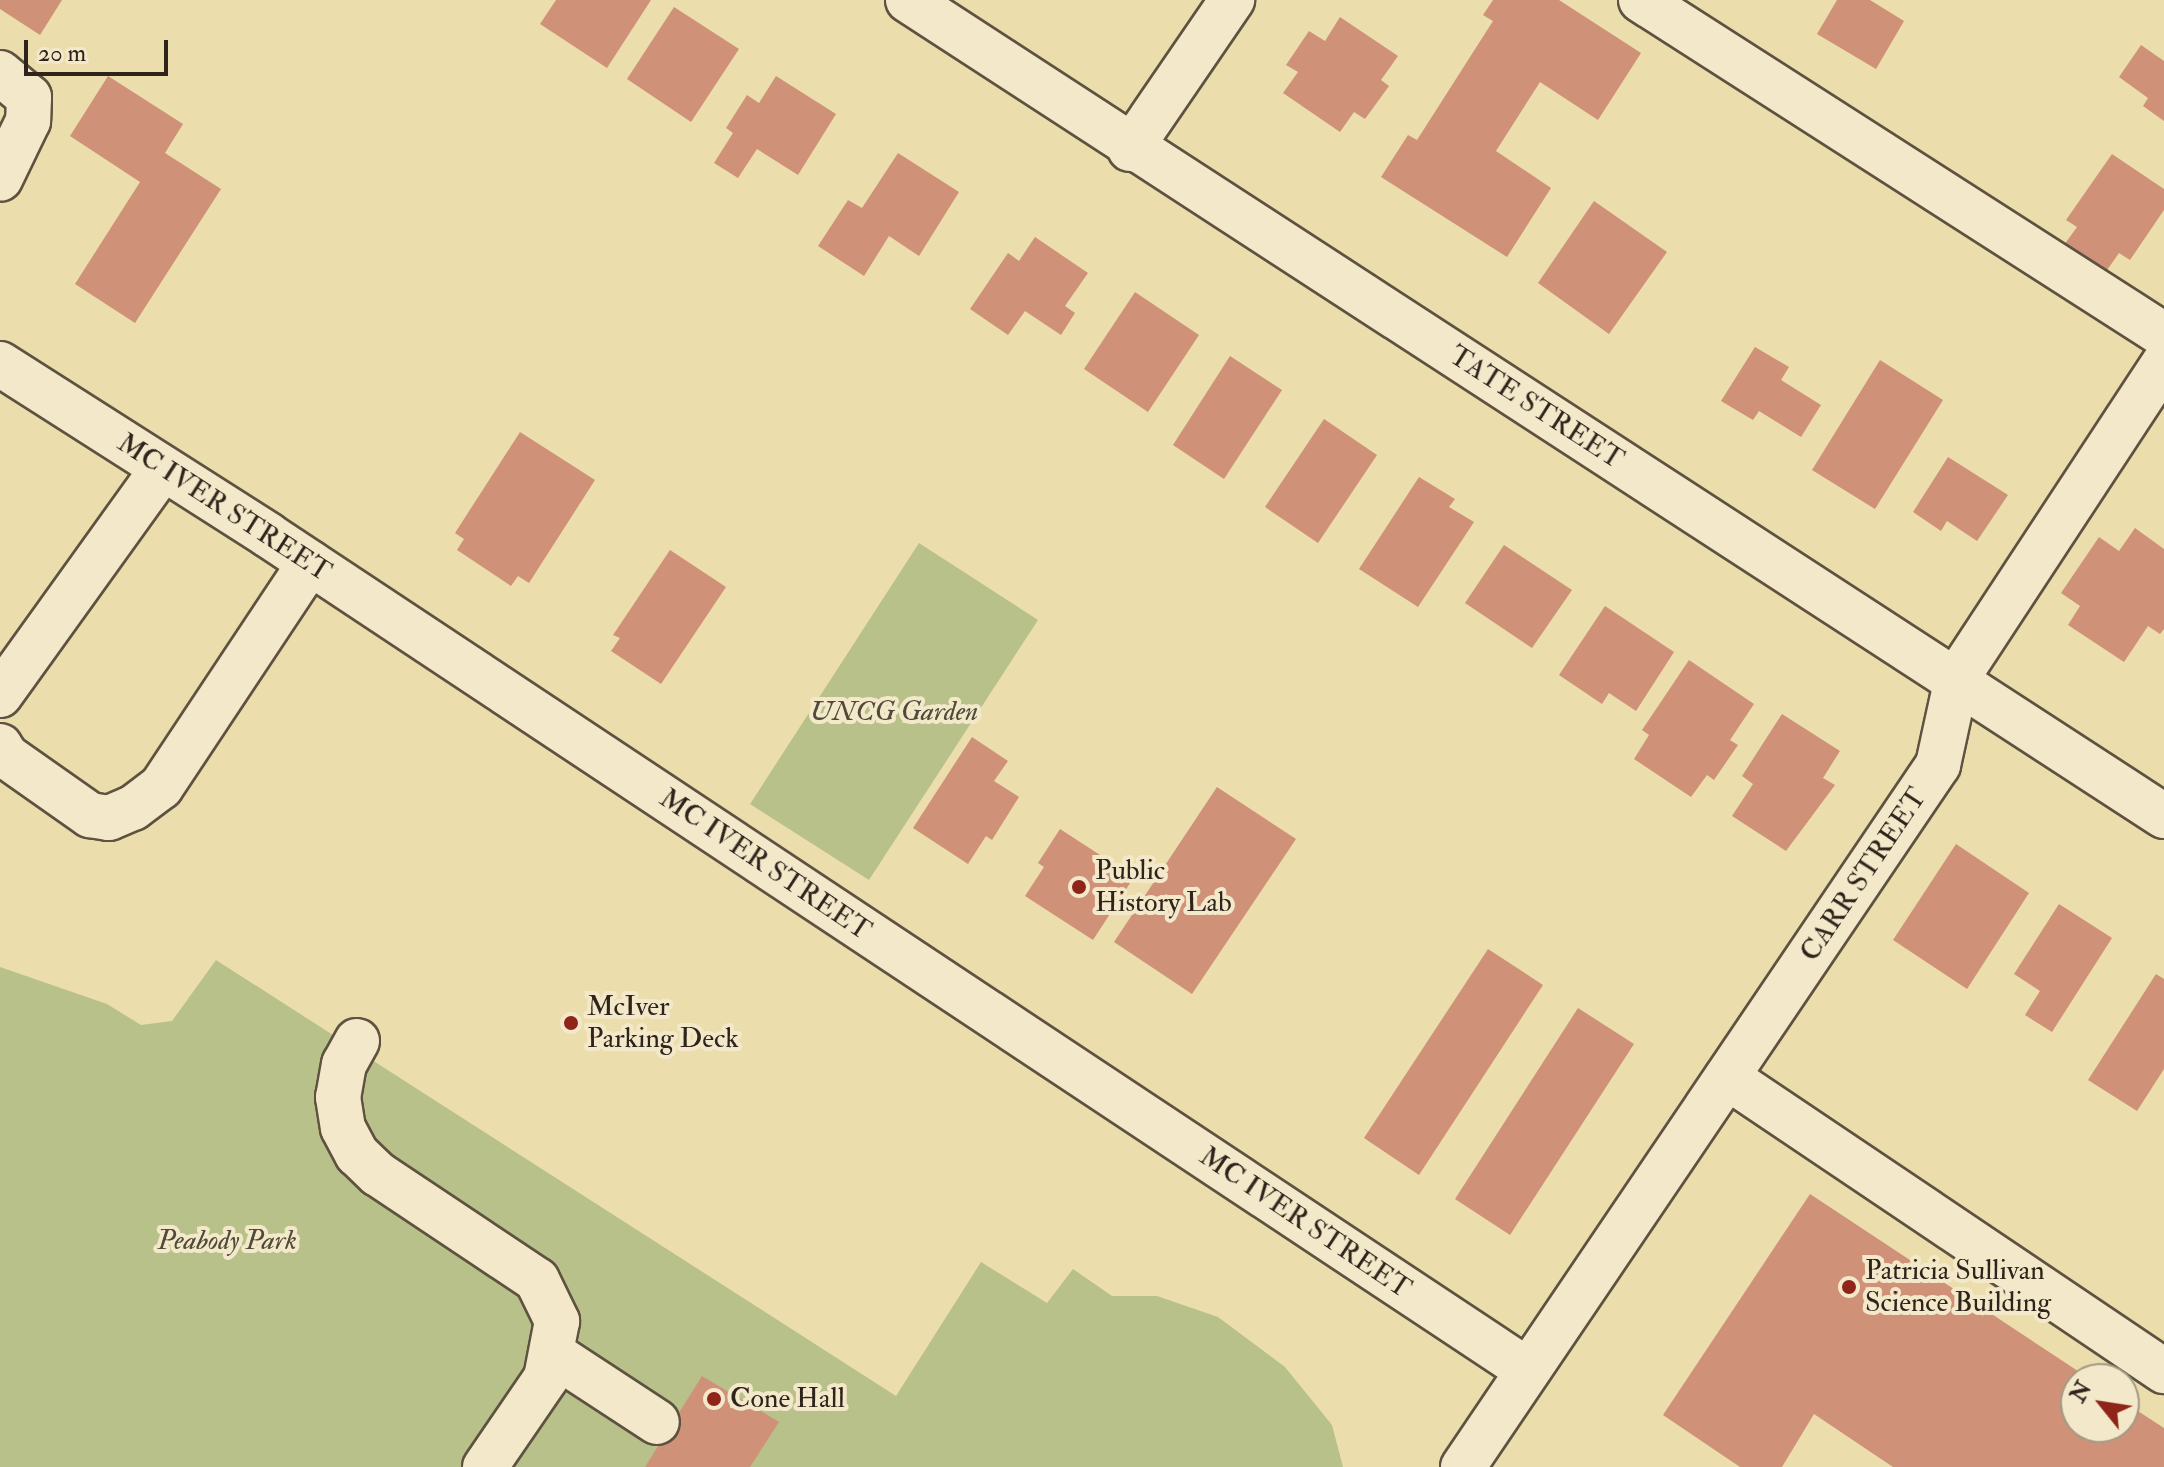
<!DOCTYPE html>
<html>
<head>
<meta charset="utf-8">
<style>
	body { margin:0 }
	#map { position:relative; width:2164px; height:1467px; overflow:hidden; background:#ecddad; font-family:"IM FELL Double Pica",serif }
	div>[style] { position:absolute }
	.green>* { inset:0; background:#b8c18a }
	.building>* { inset:0; background:#cf9178 }
	.roads { filter:drop-shadow(2px 0 #5e5240) drop-shadow(-2px 0 #5e5240) drop-shadow(0 2px #5e5240) drop-shadow(0 -2px #5e5240) }
	.minor>* { height:44px; margin:-22px; padding:0 22px; transform-origin:22px; border-radius:22px; background:#f3e9ca }
	.dots>* { width:22px; height:22px; translate:-50% -50%; box-sizing:border-box; border:4px solid #f3e9ca; border-radius:50% }
	span { translate:-50% -50%; white-space:nowrap; text-align:center; line-height:1.15; -webkit-text-stroke:8px #f3e9ca; paint-order:stroke }
	.street-label { font-size:28px; color:#2e241c }
	.park-label { font-size:28px; color:#504b38; font-style:italic }
	.poi-label { font-size:28px; color:#2e241c }
	.left { translate:0 -50%; text-align:left }
	.north { position:absolute; left:2060px; top:1363px; width:80px; height:80px; box-sizing:border-box; background:#f3e9ca; border:2px solid #a49a84; border-radius:50%; rotate:300deg; font-size:22px; font-weight:700; line-height:32px; text-align:center; color:#2e241c }
	.north::after { content:''; display:block; margin:auto; width:28px; height:36px; background:#8f2418; clip-path:polygon(50% 0,100% 100%,50% 72%,0 100%) }
	.scale { position:absolute; left:24px; top:40px; width:144px; height:36px; box-sizing:border-box; border:4px solid #2e241c; border-top:0; padding-left:10px; font-size:24px; line-height:28px; white-space:nowrap; color:#2e241c; -webkit-text-stroke:6px #f3e9ca; paint-order:stroke }
</style>
</head>
<body>
<div id="map">
	<div class="green">
		<div style="clip-path:polygon(919px 543px,1038px 620px,869px 880px,750px 804px)"></div>
		<div style="clip-path:polygon(216px 960px,896px 1396px,981px 1262px,1047px 1303px,1073px 1269px,1112px 1296px,1157px 1296px,1218px 1317px,1285px 1367px,1332px 1425px,1343px 1467px,0 1467px,0 967px,107px 1004px,141px 1025px,172px 1021px)"></div>
	</div>
	<div class="building">
		<div style="clip-path:polygon(0 0,62px 0,40px 35px,0 9px)"></div>
		<div style="clip-path:polygon(556px 0,651px 0,607px 68px,540px 24px)"></div>
		<div style="clip-path:polygon(1493px 0,1559px 0,1641px 53px,1598px 120px,1540px 82px,1496px 151px,1551px 188px,1507px 257px,1381px 177px,1408px 135px,1417px 140px,1493px 21px,1483px 15px)"></div>
		<div style="clip-path:polygon(1837px 0,1870px 0,1904px 21px,1876px 69px,1817px 34px)"></div>
		<div style="clip-path:polygon(674px 7px,739px 49px,691px 122px,627px 79px)"></div>
		<div style="clip-path:polygon(1340px 17px,1398px 56px,1381px 80px,1389px 86px,1365px 119px,1354px 112px,1340px 132px,1283px 93px,1298px 72px,1286px 65px,1309px 31px,1325px 41px)"></div>
		<div style="clip-path:polygon(2141px 45px,2164px 61px,2164px 121px,2143px 106px,2148px 98px,2119px 77px)"></div>
		<div style="clip-path:polygon(108px 76px,183px 124px,165px 153px,221px 189px,135px 323px,75px 284px,140px 182px,70px 136px)"></div>
		<div style="clip-path:polygon(776px 76px,836px 114px,798px 175px,757px 149px,738px 178px,714px 163px,733px 133px,726px 128px,747px 95px,759px 103px)"></div>
		<div style="clip-path:polygon(898px 153px,959px 192px,919px 256px,889px 236px,864px 276px,818px 246px,848px 200px,862px 208px)"></div>
		<div style="clip-path:polygon(2112px 154px,2164px 189px,2164px 210px,2130px 260px,2119px 253px,2105px 273px,2064px 245px,2077px 227px,2066px 220px)"></div>
		<div style="clip-path:polygon(1594px 201px,1667px 252px,1609px 334px,1538px 283px)"></div>
		<div style="clip-path:polygon(1035px 237px,1088px 273px,1065px 306px,1075px 313px,1061px 335px,1025px 311px,1008px 335px,970px 309px,1008px 253px,1019px 261px)"></div>
		<div style="clip-path:polygon(1135px 292px,1199px 335px,1148px 412px,1084px 369px)"></div>
		<div style="clip-path:polygon(1755px 347px,1789px 367px,1781px 380px,1821px 405px,1801px 437px,1759px 411px,1753px 420px,1721px 401px)"></div>
		<div style="clip-path:polygon(1230px 356px,1282px 390px,1224px 479px,1173px 445px)"></div>
		<div style="clip-path:polygon(1880px 360px,1943px 400px,1875px 509px,1812px 470px)"></div>
		<div style="clip-path:polygon(1324px 419px,1377px 455px,1318px 543px,1265px 507px)"></div>
		<div style="clip-path:polygon(520px 432px,595px 480px,529px 583px,518px 576px,511px 586px,457px 550px,464px 539px,455px 533px)"></div>
		<div style="clip-path:polygon(1948px 457px,2008px 495px,1977px 541px,1947px 521px,1941px 531px,1913px 512px)"></div>
		<div style="clip-path:polygon(1419px 477px,1455px 499px,1449px 507px,1474px 522px,1418px 607px,1359px 569px)"></div>
		<div style="clip-path:polygon(2135px 528px,2164px 549px,2164px 629px,2160px 634px,2148px 626px,2124px 662px,2068px 625px,2080px 606px,2061px 593px,2099px 537px,2119px 551px)"></div>
		<div style="clip-path:polygon(1504px 545px,1572px 590px,1532px 648px,1465px 603px)"></div>
		<div style="clip-path:polygon(670px 550px,726px 587px,661px 684px,611px 651px,620px 638px,613px 635px)"></div>
		<div style="clip-path:polygon(1605px 606px,1674px 652px,1636px 711px,1609px 693px,1602px 704px,1559px 675px)"></div>
		<div style="clip-path:polygon(1689px 660px,1754px 704px,1730px 740px,1738px 745px,1714px 780px,1707px 775px,1691px 797px,1634px 759px,1649px 735px,1642px 730px)"></div>
		<div style="clip-path:polygon(1782px 714px,1840px 751px,1823px 778px,1835px 785px,1786px 851px,1732px 816px,1753px 784px,1742px 776px)"></div>
		<div style="clip-path:polygon(972px 737px,1008px 761px,994px 781px,1019px 797px,992px 840px,986px 836px,968px 864px,913px 828px)"></div>
		<div style="clip-path:polygon(1217px 787px,1296px 839px,1192px 994px,1114px 942px)"></div>
		<div style="clip-path:polygon(1060px 829px,1134px 877px,1093px 940px,1025px 896px,1044px 867px,1038px 863px)"></div>
		<div style="clip-path:polygon(1956px 844px,2029px 893px,1967px 989px,1893px 940px)"></div>
		<div style="clip-path:polygon(2059px 904px,2112px 938px,2052px 1032px,2025px 1015px,2040px 991px,2014px 974px)"></div>
		<div style="clip-path:polygon(1488px 949px,1543px 985px,1419px 1175px,1364px 1138px)"></div>
		<div style="clip-path:polygon(2156px 974px,2164px 979px,2164px 1069px,2137px 1111px,2088px 1080px)"></div>
		<div style="clip-path:polygon(1578px 1008px,1634px 1044px,1510px 1235px,1455px 1199px)"></div>
		<div style="clip-path:polygon(1810px 1194px,2090px 1379px,2076px 1379px,2076px 1427px,2124px 1427px,2124px 1402px,2164px 1428px,2164px 1467px,1893px 1467px,1814px 1414px,1782px 1467px,1740px 1467px,1663px 1415px)"></div>
		<div style="clip-path:polygon(702px 1376px,779px 1422px,750px 1467px,645px 1467px)"></div>
	</div>
	<div class="roads">
		<div class="minor">
			<div style="left:908px;top:0;width:1498px;rotate:33.01deg"></div>
			<div style="left:1641px;top:0;width:621px;rotate:32.64deg"></div>
			<div style="left:0;top:73px;width:38px;rotate:40deg"></div>
			<div style="left:29px;top:97px;width:24px;rotate:92deg"></div>
			<div style="left:28px;top:121px;width:64px;rotate:115.8deg"></div>
			<div style="left:1130px;top:149px;width:181px;rotate:-55.6deg"></div>
			<div style="left:0;top:364px;width:318px;rotate:32.5deg"></div>
			<div style="left:268px;top:535px;width:1511px;rotate:33.55deg"></div>
			<div style="left:0;top:695px;width:279px;rotate:-54.3deg"></div>
			<div style="left:0;top:746px;width:12px;rotate:59deg"></div>
			<div style="left:6px;top:756px;width:103px;rotate:35.1deg"></div>
			<div style="left:90px;top:815px;width:19px;rotate:9deg"></div>
			<div style="left:109px;top:818px;width:26px;rotate:-23deg"></div>
			<div style="left:133px;top:808px;width:35px;rotate:-37deg"></div>
			<div style="left:161px;top:787px;width:269px;rotate:-56.4deg"></div>
			<div style="left:357px;top:1041px;width:26px;rotate:119deg"></div>
			<div style="left:344px;top:1064px;width:34px;rotate:100deg"></div>
			<div style="left:338px;top:1097px;width:31px;rotate:81deg"></div>
			<div style="left:343px;top:1128px;width:30px;rotate:62deg"></div>
			<div style="left:357px;top:1154px;width:29px;rotate:44deg"></div>
			<div style="left:378px;top:1174px;width:191px;rotate:33.7deg"></div>
			<div style="left:537px;top:1280px;width:46px;rotate:64deg"></div>
			<div style="left:557px;top:1321px;width:58px;rotate:100.9deg"></div>
			<div style="left:546px;top:1378px;width:108px;rotate:124.4deg"></div>
			<div style="left:1727px;top:1077px;width:527px;rotate:33.93deg"></div>
			<div style="left:553px;top:1354px;width:124px;rotate:33.2deg"></div>
			<div style="left:1463px;top:1467px;width:848px;rotate:-55.92deg"></div>
			<div style="left:1938px;top:765px;width:89px;rotate:-77.7deg"></div>
			<div style="left:1957px;top:678px;width:377px;rotate:-56.7deg"></div>
		</div>
	</div>
	<div class="dots">
		<div style="left:1079px;top:887px;background:#8f2418"></div>
		<div style="left:571px;top:1023px;background:#8f2418"></div>
		<div style="left:1849px;top:1287px;background:#8f2418"></div>
		<div style="left:714px;top:1399px;background:#8f2418"></div>
	</div>
	<div class="street-label">
		<span style="left:1536px;top:408px;rotate:33deg">TATE STREET</span>
		<span style="left:224px;top:508px;rotate:33deg">MC IVER STREET</span>
		<span style="left:765px;top:865px;rotate:34deg">MC IVER STREET</span>
		<span style="left:1864px;top:875px;rotate:-56deg">CARR STREET</span>
		<span style="left:1305px;top:1223px;rotate:34deg">MC IVER STREET</span>
	</div>
	<div class="park-label">
		<span style="left:894px;top:712px">UNCG Garden</span>
		<span style="left:227px;top:1241px">Peabody Park</span>
	</div>
	<div class="poi-label">
		<span class="left" style="left:1095px;top:887px">Public<br>History Lab</span>
		<span class="left" style="left:587px;top:1023px">McIver<br>Parking Deck</span>
		<span class="left" style="left:1865px;top:1287px">Patricia Sullivan<br>Science Building</span>
		<span class="left" style="left:730px;top:1399px">Cone Hall</span>
	</div>
	<div class="north">N</div>
	<div class="scale">20 m</div>
</div>
</body>
</html>
